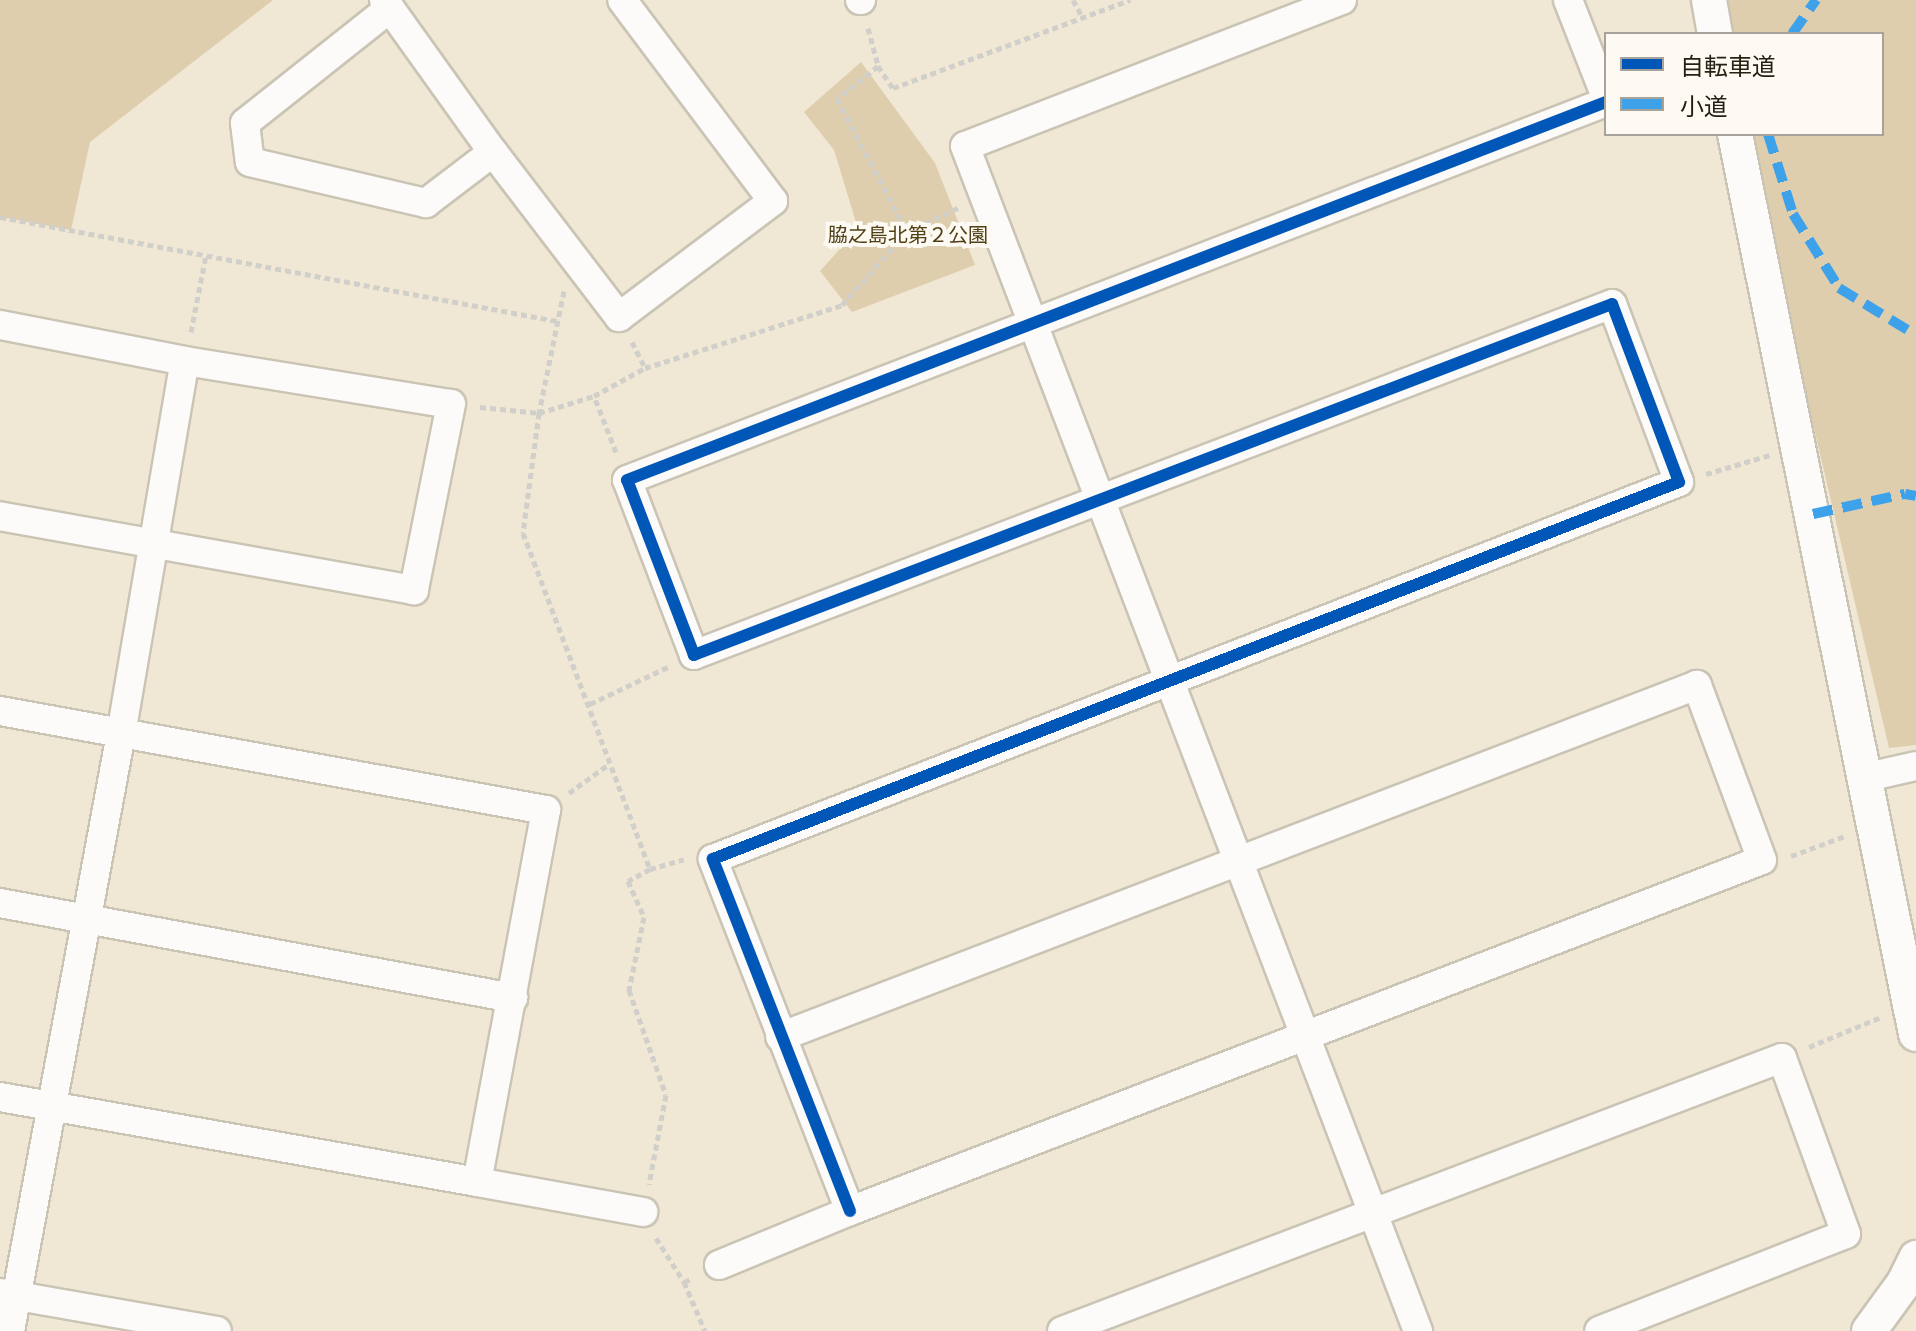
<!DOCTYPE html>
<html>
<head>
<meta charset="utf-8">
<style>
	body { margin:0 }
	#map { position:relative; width:1916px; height:1331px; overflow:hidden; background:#f0e7d5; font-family:"Roboto Condensed","Noto Sans JP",sans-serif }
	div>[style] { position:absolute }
	.green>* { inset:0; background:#deceae }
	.path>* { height:5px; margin-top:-2.5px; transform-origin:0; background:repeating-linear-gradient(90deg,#d1cfca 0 6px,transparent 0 10px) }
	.roads { filter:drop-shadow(2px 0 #cac4b5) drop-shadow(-2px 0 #cac4b5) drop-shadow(0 2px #cac4b5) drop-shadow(0 -2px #cac4b5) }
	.minor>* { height:28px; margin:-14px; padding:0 14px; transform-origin:14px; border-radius:14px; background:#fdfbf9 }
	.tertiary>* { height:34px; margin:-17px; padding:0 17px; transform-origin:17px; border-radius:17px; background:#fdfbf9 }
	.quiet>* { height:10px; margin-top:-5px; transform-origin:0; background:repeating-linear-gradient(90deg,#3ea2ea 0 20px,transparent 0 30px) }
	.cycleway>* { height:12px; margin:-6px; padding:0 6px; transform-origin:6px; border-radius:6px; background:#0057b8 }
	span { translate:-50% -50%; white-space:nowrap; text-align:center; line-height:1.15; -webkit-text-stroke:8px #fdfaf3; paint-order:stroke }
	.park-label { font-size:20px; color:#513f15 }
	.legend { position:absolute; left:1604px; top:32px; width:280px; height:104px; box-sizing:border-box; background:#fdfaf3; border:2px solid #a7a39a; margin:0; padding:10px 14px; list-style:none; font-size:24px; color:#272114 }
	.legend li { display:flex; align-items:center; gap:16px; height:40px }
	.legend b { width:40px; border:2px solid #a7a39a }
</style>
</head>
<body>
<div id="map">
	<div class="green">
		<div style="clip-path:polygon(0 0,273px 0,90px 142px,71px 230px,0 217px)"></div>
		<div style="clip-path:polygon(1713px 0,1916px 0,1916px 745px,1889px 748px,1745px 134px,1882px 134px,1882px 34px,1721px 34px)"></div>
		<div style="clip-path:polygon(861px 62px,935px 163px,975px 265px,852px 312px,820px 271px,858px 229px,834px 150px,804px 112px)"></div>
	</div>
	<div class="path">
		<div style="left:1073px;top:0;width:21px;rotate:61deg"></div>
		<div style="left:868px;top:28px;width:39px;rotate:75deg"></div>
		<div style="left:878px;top:66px;width:27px;rotate:56deg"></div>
		<div style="left:893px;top:88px;width:253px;rotate:-20.4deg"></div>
		<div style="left:878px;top:66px;width:53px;rotate:141.2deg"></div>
		<div style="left:837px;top:99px;width:150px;rotate:62.2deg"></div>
		<div style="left:0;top:217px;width:567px;rotate:10.58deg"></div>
		<div style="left:564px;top:291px;width:125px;rotate:101.6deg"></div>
		<div style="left:539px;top:413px;width:121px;rotate:97.6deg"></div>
		<div style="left:523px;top:533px;width:359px;rotate:69.3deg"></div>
		<div style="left:650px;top:869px;width:25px;rotate:151deg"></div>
		<div style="left:628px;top:881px;width:39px;rotate:66deg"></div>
		<div style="left:644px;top:917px;width:75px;rotate:101.6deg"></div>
		<div style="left:629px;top:990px;width:111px;rotate:70.6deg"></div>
		<div style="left:666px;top:1095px;width:91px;rotate:100.8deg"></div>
		<div style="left:191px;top:332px;width:78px;rotate:-79deg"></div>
		<div style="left:632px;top:342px;width:29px;rotate:63deg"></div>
		<div style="left:480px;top:407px;width:59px;rotate:5.8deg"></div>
		<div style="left:539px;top:413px;width:58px;rotate:-17.2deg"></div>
		<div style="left:616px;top:452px;width:60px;rotate:-111.4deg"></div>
		<div style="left:594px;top:396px;width:58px;rotate:-28.8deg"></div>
		<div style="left:645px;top:368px;width:207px;rotate:-17.7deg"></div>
		<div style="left:842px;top:305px;width:98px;rotate:-48.3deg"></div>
		<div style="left:907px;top:232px;width:59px;rotate:-25.3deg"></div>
		<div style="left:1706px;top:474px;width:67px;rotate:-16.5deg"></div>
		<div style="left:590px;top:704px;width:86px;rotate:-25.4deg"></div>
		<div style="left:569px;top:793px;width:49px;rotate:-35.9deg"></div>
		<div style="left:1791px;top:856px;width:58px;rotate:-20.3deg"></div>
		<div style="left:650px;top:869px;width:35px;rotate:-16deg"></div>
		<div style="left:1809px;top:1047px;width:78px;rotate:-22.6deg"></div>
		<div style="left:656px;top:1238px;width:52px;rotate:57.5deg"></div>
		<div style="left:684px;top:1282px;width:10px;rotate:-24deg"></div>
		<div style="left:684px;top:1282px;width:53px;rotate:66.8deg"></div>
	</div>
	<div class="roads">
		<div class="minor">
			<div style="left:384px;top:0;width:187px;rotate:54.4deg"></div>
			<div style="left:493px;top:152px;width:208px;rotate:52.6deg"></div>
			<div style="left:619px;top:317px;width:193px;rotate:-37deg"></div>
			<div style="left:773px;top:201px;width:251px;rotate:-126.9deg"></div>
			<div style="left:860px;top:0;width:1px"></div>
			<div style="left:1342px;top:0;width:404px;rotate:158.8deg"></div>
			<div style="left:965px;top:146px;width:1269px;rotate:69.08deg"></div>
			<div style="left:1568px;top:0;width:104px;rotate:68.6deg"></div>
			<div style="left:390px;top:8px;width:185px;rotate:141.6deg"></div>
			<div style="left:245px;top:123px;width:39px;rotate:83deg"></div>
			<div style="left:250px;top:162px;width:181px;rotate:13.1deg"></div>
			<div style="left:426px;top:203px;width:84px;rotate:-37.3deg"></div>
			<div style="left:0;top:325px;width:188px;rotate:11deg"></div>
			<div style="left:185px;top:361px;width:269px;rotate:9.2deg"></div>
			<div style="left:451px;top:404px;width:190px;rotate:101.3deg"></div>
			<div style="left:414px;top:590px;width:421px;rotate:-169.9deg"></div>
			<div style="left:0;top:711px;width:555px;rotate:10.28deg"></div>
			<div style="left:546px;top:810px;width:378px;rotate:100.5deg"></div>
			<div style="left:477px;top:1182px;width:169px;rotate:10.2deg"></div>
			<div style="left:1867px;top:777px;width:50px;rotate:-12.7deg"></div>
			<div style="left:0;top:903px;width:522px;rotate:10.49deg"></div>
			<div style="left:0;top:1097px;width:485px;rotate:10.1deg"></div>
			<div style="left:850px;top:1211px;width:378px;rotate:-111.3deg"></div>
			<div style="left:713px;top:859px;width:1037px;rotate:-21.32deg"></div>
			<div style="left:1679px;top:482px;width:190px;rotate:-110.6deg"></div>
			<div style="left:1612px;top:304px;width:983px;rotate:159.08deg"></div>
			<div style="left:694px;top:655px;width:187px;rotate:-110.9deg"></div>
			<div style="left:627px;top:480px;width:1049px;rotate:-21.11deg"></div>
			<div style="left:719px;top:1265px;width:142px;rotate:-22.4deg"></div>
			<div style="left:850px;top:1211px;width:977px;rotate:-21.05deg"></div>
			<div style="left:1762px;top:860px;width:187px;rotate:-110.4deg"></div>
			<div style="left:1697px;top:685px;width:982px;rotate:159deg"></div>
			<div style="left:0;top:1293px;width:220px;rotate:9.9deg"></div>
			<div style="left:10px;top:1331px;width:607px;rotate:-79.47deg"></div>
			<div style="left:121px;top:734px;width:378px;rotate:-80.3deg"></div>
			<div style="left:1062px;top:1331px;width:770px;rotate:-20.77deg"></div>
			<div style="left:1782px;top:1058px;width:187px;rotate:70deg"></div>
			<div style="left:1846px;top:1234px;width:265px;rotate:158.6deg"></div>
		</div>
		<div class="tertiary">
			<div style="left:1709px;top:0;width:35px;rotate:80deg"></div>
			<div style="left:1735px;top:134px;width:918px;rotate:78.63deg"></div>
			<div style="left:1869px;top:1331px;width:59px;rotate:-53.9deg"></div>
			<div style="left:1904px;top:1283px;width:28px;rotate:-64deg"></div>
		</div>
	</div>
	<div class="quiet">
		<div style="left:1792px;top:34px;width:42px;rotate:-54.8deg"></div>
		<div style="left:1768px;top:134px;width:84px;rotate:72.6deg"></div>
		<div style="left:1793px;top:214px;width:87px;rotate:58.1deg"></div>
		<div style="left:1839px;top:288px;width:90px;rotate:31.4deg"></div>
		<div style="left:1813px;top:514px;width:94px;rotate:-12.3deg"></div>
		<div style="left:1905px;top:494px;width:11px;rotate:10deg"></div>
	</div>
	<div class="cycleway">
		<div style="left:850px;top:1211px;width:378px;rotate:-111.3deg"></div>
		<div style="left:713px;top:859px;width:1037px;rotate:-21.32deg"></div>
		<div style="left:1679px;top:482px;width:190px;rotate:-110.6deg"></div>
		<div style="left:1612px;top:304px;width:983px;rotate:159.08deg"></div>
		<div style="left:694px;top:655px;width:187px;rotate:-110.9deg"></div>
		<div style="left:627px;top:480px;width:1049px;rotate:-21.11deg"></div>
	</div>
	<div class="park-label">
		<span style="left:908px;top:235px">脇之島北第２公園</span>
	</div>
	<ul class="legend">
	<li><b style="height:10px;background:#0057b8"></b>自転車道</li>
	<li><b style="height:10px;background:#3ea2ea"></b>小道</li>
	</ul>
</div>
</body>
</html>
